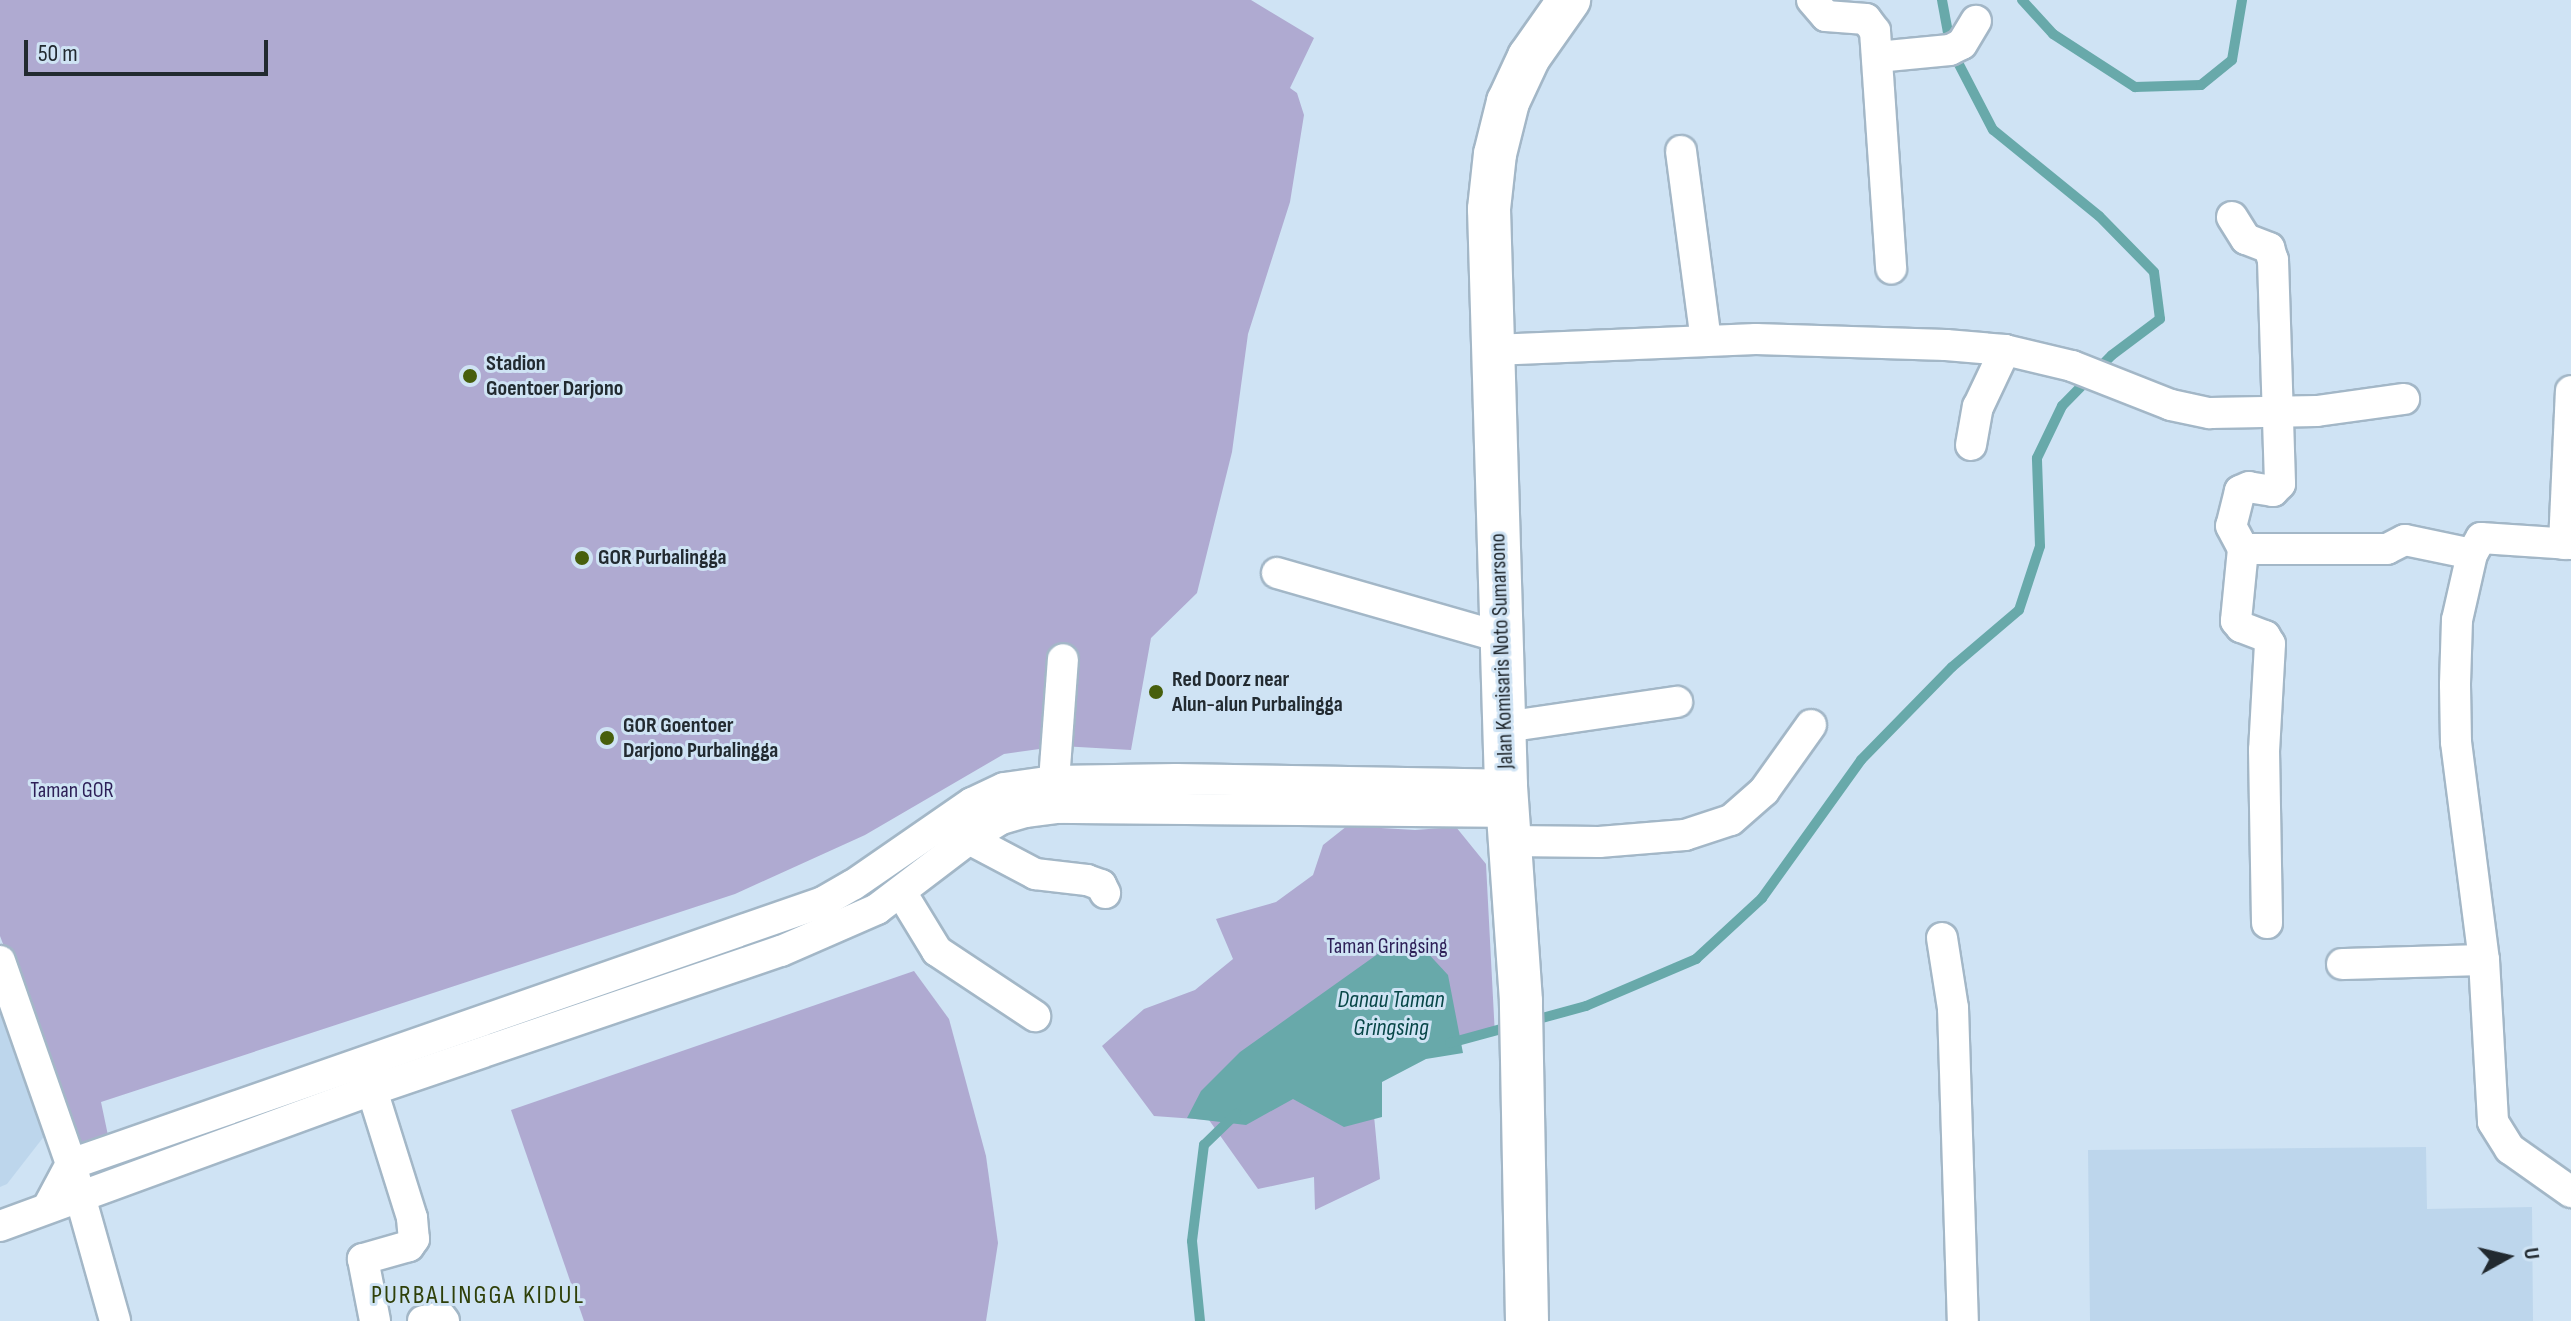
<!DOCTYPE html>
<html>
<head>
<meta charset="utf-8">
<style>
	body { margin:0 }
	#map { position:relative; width:2571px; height:1321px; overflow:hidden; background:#cfe3f4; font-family:"Sofia Sans Condensed",sans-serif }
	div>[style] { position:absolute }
	.built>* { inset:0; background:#bdd6ec }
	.green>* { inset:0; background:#afaad1 }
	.water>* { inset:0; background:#68a9aa }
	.stream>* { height:10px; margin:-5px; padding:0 5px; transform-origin:5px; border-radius:5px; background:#68a9aa }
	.roads { filter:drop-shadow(2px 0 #a3b7c7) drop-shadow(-2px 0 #a3b7c7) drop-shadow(0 2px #a3b7c7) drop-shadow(0 -2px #a3b7c7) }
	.street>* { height:30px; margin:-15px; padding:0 15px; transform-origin:15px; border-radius:15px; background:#fff }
	.secondary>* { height:42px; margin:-21px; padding:0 21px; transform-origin:21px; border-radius:21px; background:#fff }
	.dots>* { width:22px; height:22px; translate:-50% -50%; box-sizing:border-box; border:4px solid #cfe3f4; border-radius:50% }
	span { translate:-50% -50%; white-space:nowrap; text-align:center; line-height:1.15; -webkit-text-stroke:6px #cfe3f4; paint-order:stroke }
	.poi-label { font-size:22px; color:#222a30; font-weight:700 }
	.left { translate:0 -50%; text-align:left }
	.street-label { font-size:22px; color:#222a30 }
	.park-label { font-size:22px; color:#2d1f57 }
	.water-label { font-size:24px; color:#074647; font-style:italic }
	.quarter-label { font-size:26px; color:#2f4009; letter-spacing:2px }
	.north { position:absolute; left:2467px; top:1217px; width:80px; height:80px; -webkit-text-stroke:6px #cfe3f4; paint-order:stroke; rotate:82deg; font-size:22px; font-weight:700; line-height:32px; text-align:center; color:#222a30 }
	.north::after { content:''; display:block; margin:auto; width:28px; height:36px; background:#222a30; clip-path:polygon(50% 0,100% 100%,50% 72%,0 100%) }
	.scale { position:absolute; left:24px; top:40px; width:244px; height:36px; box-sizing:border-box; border:4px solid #222a30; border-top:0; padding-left:10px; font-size:24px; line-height:28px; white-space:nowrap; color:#222a30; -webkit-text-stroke:6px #cfe3f4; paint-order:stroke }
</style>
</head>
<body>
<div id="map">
	<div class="built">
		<div style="clip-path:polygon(0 993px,49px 1130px,7px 1184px,0 1187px)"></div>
		<div style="clip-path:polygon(2426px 1147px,2427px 1209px,2532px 1207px,2533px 1321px,2090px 1321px,2088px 1150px)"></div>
	</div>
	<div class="green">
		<div style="clip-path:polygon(0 0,1251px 0,1314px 38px,1290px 88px,1297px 93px,1304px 115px,1290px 202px,1248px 334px,1232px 452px,1197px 593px,1151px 638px,1131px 750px,1061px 746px,1004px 754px,865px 835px,735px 894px,101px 1102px,110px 1145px,84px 1159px,0 936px)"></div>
		<div style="clip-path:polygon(1347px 826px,1415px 830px,1456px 827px,1486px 864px,1495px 1036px,1431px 1038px,1371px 1084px,1380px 1179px,1315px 1210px,1314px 1177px,1258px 1189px,1209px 1120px,1154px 1116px,1102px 1046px,1144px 1009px,1195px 990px,1233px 959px,1216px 919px,1276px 902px,1313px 875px,1323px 845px)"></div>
		<div style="clip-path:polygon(914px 971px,949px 1019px,986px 1156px,998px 1243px,986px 1321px,584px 1321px,511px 1110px)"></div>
	</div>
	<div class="water">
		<div style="clip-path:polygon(1389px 946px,1423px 948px,1448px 975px,1463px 1053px,1426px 1059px,1382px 1082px,1382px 1117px,1344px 1127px,1293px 1099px,1246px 1125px,1187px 1118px,1201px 1091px,1240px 1052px)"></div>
	</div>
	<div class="stream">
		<div style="left:2022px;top:0;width:46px;rotate:47.6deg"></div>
		<div style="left:2053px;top:34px;width:98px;rotate:32.9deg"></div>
		<div style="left:2135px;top:87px;width:66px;rotate:-1.7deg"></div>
		<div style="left:2201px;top:85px;width:40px;rotate:-39deg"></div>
		<div style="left:2232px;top:60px;width:61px;rotate:-80.5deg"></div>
		<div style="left:1531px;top:1021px;width:57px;rotate:-15.3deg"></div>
		<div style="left:1586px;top:1006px;width:120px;rotate:-23.1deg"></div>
		<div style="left:1696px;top:959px;width:90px;rotate:-42.7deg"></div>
		<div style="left:1762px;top:898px;width:170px;rotate:-54.3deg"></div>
		<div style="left:1861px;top:760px;width:130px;rotate:-45.6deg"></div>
		<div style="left:1952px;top:667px;width:88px;rotate:-40.4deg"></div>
		<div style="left:2019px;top:610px;width:67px;rotate:-71.8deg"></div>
		<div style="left:2040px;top:546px;width:88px;rotate:-92deg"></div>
		<div style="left:2037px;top:458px;width:58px;rotate:-64.3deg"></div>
		<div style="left:2062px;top:406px;width:71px;rotate:-45.6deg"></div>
		<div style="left:2112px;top:355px;width:60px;rotate:-36.9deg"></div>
		<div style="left:2160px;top:319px;width:47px;rotate:-97.3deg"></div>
		<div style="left:2154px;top:272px;width:78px;rotate:-134.5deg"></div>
		<div style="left:2099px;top:216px;width:136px;rotate:-140.9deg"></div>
		<div style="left:1993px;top:130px;width:91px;rotate:-117.4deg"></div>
		<div style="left:1951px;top:49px;width:50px;rotate:-100.4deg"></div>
		<div style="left:1450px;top:1043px;width:64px;rotate:-15.3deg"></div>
		<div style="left:1200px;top:1321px;width:80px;rotate:-95.7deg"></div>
		<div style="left:1192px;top:1241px;width:97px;rotate:-82.9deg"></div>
		<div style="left:1204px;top:1145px;width:45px;rotate:-44.1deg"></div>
	</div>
	<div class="roads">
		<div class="street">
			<div style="left:1812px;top:0;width:21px;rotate:49deg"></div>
			<div style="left:1826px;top:16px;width:40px;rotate:4.3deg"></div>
			<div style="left:1866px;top:19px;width:15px;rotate:53deg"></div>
			<div style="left:1875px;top:31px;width:238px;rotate:86.1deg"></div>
			<div style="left:1877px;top:57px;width:73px;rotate:-5.5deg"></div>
			<div style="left:1950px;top:50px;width:13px;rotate:-27deg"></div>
			<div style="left:1962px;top:44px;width:27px;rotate:-59deg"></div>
			<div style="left:1681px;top:151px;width:191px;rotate:82.5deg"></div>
			<div style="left:2232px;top:217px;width:26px;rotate:58deg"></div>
			<div style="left:2246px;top:239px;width:25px;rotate:21deg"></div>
			<div style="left:2269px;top:248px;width:13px;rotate:72deg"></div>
			<div style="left:2273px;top:260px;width:224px;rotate:88.2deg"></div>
			<div style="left:2280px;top:484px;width:10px;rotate:135deg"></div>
			<div style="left:2273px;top:491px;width:24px;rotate:-171deg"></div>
			<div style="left:2249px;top:487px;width:10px;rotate:156deg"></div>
			<div style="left:2240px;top:491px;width:36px;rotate:104deg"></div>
			<div style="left:2231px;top:526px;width:26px;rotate:62deg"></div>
			<div style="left:2243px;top:549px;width:72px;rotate:95.6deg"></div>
			<div style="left:2236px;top:621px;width:8px;rotate:50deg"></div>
			<div style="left:2241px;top:627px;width:26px;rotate:21deg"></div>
			<div style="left:2265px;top:636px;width:9px;rotate:58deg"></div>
			<div style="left:2270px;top:644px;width:106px;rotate:93.2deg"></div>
			<div style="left:2264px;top:750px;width:173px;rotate:89deg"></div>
			<div style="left:1493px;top:350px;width:263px;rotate:-2.4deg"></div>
			<div style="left:1756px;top:339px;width:190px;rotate:1.8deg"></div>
			<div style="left:1946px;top:345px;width:59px;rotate:4.8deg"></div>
			<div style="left:2005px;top:350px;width:69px;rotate:13.4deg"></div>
			<div style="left:2072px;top:366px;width:106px;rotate:21.5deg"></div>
			<div style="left:2171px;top:405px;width:40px;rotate:12deg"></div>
			<div style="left:2210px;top:413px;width:107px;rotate:-1.1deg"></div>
			<div style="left:2317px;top:411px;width:88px;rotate:-7.9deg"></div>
			<div style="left:1971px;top:445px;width:39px;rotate:-80deg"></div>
			<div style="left:1978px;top:407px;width:63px;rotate:-64.7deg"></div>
			<div style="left:2564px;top:544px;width:153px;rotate:-87.4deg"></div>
			<div style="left:2571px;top:544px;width:90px;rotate:-176.2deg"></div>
			<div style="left:2481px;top:538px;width:18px;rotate:119deg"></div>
			<div style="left:2472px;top:554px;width:68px;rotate:102.8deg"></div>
			<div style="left:2457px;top:620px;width:65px;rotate:91.8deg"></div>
			<div style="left:2455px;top:685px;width:57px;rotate:89deg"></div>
			<div style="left:2456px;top:742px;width:220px;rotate:82.7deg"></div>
			<div style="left:2484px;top:960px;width:162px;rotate:86.8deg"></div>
			<div style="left:2493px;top:1122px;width:32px;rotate:58deg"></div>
			<div style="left:2510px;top:1149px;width:75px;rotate:35.2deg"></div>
			<div style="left:2243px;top:549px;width:144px"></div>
			<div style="left:2387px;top:549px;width:20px;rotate:-27deg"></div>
			<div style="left:2405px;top:540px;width:68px;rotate:11.8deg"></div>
			<div style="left:1277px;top:573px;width:232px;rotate:16deg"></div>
			<div style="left:1505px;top:727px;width:174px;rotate:-8.3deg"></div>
			<div style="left:1054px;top:781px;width:122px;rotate:-85.8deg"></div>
			<div style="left:969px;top:839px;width:75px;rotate:27.9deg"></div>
			<div style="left:1035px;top:874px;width:52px;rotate:6.6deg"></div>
			<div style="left:1087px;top:880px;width:15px;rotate:20deg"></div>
			<div style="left:1101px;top:885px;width:9px;rotate:63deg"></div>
			<div style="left:1511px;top:841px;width:88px;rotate:0.7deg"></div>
			<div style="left:1599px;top:842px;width:86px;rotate:-4.7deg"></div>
			<div style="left:1685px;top:835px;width:48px;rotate:-18.1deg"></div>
			<div style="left:1731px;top:820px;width:44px;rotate:-41.3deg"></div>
			<div style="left:1764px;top:791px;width:81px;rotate:-54.5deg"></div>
			<div style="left:901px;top:892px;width:69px;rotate:58.6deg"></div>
			<div style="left:937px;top:951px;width:118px;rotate:33.6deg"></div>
			<div style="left:1942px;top:938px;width:71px;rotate:81.1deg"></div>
			<div style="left:1953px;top:1008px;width:313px;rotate:88.2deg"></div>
			<div style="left:0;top:961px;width:215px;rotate:70.7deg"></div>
			<div style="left:71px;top:1164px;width:163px;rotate:74.3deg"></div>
			<div style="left:2342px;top:964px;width:142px;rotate:-1.6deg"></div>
			<div style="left:372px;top:1090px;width:134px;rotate:72.6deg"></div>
			<div style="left:412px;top:1218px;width:21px;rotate:85deg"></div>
			<div style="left:414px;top:1239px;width:9px;rotate:126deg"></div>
			<div style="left:409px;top:1246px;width:48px;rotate:164.2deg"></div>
			<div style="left:363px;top:1259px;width:63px;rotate:79deg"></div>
			<div style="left:48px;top:1207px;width:49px;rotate:-61.9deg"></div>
			<div style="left:71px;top:1164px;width:796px;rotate:-19.21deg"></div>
			<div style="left:823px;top:902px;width:34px;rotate:-30deg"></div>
			<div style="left:853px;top:885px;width:145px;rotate:-34.6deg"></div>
			<div style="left:972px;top:803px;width:35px;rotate:-25deg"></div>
			<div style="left:1004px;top:788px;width:50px;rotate:-8deg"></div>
			<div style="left:1054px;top:781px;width:122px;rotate:-0.9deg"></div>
			<div style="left:1176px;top:779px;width:330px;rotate:1deg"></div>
			<div style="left:0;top:1226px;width:396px;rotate:-20.1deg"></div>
			<div style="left:372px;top:1090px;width:432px;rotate:-18.8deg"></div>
			<div style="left:781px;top:951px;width:105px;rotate:-23.6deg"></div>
			<div style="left:877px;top:909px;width:116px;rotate:-37.3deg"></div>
			<div style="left:969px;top:839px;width:38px;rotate:-32deg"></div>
			<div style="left:1001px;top:819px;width:25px;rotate:-16deg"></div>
			<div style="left:1025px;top:812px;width:35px;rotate:-7deg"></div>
			<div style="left:1060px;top:808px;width:449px;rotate:0.5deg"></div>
			<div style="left:423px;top:1321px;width:18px;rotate:-13deg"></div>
			<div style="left:441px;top:1317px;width:5px;rotate:53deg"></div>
		</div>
		<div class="secondary">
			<div style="left:1527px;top:1321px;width:320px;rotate:-91.1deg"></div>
			<div style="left:1521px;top:1001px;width:217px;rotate:-94deg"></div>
			<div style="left:1506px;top:785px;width:576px;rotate:-91.69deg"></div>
			<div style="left:1489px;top:209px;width:55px;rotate:-83.8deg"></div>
			<div style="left:1495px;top:154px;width:54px;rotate:-76deg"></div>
			<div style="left:1508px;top:102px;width:50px;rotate:-65deg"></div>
			<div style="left:1529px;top:57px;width:70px;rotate:-54.9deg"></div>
		</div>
	</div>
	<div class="dots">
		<div style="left:470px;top:376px;background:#475f0c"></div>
		<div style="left:582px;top:558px;background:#475f0c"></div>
		<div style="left:1156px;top:692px;background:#475f0c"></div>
		<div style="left:607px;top:738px;background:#475f0c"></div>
	</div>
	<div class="poi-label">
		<span class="left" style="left:486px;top:376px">Stadion<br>Goentoer Darjono</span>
		<span class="left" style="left:598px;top:558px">GOR Purbalingga</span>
		<span class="left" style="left:1172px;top:692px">Red Doorz near<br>Alun-alun Purbalingga</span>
		<span class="left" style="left:623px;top:738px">GOR Goentoer<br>Darjono Purbalingga</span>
	</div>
	<div class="street-label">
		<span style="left:1502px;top:651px;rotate:-92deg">Jalan Komisaris Noto Sumarsono</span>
	</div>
	<div class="park-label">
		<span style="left:72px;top:791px">Taman GOR</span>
		<span style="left:1387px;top:947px">Taman Gringsing</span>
	</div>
	<div class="water-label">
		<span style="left:1391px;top:1014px">Danau Taman<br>Gringsing</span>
	</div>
	<div class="quarter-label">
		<span style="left:478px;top:1296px">PURBALINGGA KIDUL</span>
	</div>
	<div class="north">U</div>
	<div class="scale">50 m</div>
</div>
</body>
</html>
